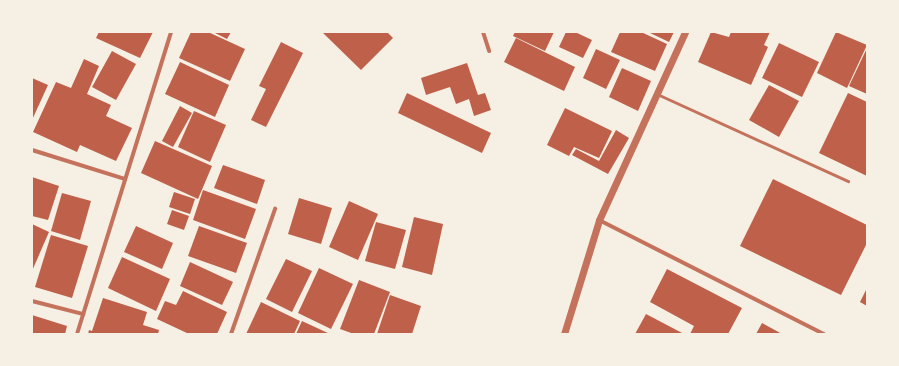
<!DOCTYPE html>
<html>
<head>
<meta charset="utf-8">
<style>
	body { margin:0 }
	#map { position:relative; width:899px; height:366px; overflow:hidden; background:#f6efe4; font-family:"Fira Sans Condensed",sans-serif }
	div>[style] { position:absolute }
	.building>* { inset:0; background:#bf614a }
	.service>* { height:3px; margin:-1.5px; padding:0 1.5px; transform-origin:1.5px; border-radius:1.5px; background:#c5725c }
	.minor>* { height:4px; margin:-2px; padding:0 2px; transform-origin:2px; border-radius:2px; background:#c5725c }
	.tertiary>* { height:7px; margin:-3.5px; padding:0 3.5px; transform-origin:3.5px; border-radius:3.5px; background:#c5725c }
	span { translate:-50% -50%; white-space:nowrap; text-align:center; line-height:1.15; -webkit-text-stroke:3px #f6efe4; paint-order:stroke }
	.frame { position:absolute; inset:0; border:33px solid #f6efe4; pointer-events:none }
</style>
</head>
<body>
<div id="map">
	<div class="building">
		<div style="clip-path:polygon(99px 32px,153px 32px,140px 58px,96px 38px)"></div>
		<div style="clip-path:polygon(191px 32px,208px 32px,245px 49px,230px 81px,179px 58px)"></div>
		<div style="clip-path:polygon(213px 32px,231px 32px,227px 39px)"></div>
		<div style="clip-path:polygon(322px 32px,387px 32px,393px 38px,361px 70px)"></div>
		<div style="clip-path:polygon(515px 32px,554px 32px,545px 51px,513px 36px)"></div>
		<div style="clip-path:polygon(566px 32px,575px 32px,592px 40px,583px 58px,559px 47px)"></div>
		<div style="clip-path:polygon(620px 32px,641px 32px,667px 44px,655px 71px,611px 52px)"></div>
		<div style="clip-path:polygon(648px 32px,674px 32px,669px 42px)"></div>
		<div style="clip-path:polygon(711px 32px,729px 37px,731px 32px,770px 32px,764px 45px,768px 47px,751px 85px,698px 62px)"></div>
		<div style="clip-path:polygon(836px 32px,867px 45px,847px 88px,817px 73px)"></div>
		<div style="clip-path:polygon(516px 38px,575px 67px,564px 91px,504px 62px)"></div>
		<div style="clip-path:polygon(281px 42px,303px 53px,266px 127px,251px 120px,266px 89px,259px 86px)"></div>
		<div style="clip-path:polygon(779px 43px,819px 62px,802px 97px,762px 78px)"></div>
		<div style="clip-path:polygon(867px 48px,867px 94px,849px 86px)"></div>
		<div style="clip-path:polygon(596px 49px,620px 60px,606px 89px,583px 78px)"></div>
		<div style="clip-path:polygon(112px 51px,136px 64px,116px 100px,92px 87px)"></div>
		<div style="clip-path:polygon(84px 59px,99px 66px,87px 94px,111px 105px,106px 116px,132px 128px,116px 161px,80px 145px,77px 152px,33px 132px,56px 82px,71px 88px)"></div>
		<div style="clip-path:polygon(180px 62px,229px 85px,215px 117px,165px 94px)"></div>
		<div style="clip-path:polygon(467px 63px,478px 95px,485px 93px,491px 110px,474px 116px,469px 99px,456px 104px,450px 87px,426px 95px,421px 78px)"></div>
		<div style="clip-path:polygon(622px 68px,651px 81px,638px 111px,609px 97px)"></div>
		<div style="clip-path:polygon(32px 78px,48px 85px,32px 120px)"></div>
		<div style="clip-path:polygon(769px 85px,799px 101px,779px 137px,749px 120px)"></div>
		<div style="clip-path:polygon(407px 93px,491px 133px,482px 153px,398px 113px)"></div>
		<div style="clip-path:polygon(848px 93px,867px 102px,867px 176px,819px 153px)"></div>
		<div style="clip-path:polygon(180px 106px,192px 113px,173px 147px,162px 141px)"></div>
		<div style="clip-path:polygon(565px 108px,612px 131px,599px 158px,574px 147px,569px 156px,547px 145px)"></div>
		<div style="clip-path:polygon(194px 111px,226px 125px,210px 162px,178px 147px)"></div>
		<div style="clip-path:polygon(616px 130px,629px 138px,608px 174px,572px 155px,576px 149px,599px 161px)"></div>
		<div style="clip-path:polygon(155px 141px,212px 166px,198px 199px,141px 173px)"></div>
		<div style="clip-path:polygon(223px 165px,265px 180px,257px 204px,214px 188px)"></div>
		<div style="clip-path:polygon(32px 177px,59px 186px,48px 220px,32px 216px)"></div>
		<div style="clip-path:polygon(773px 179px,867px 225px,867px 243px,841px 295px,740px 246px)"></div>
		<div style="clip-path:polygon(203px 190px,256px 209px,245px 239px,193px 220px)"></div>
		<div style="clip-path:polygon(174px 192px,195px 199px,190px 214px,169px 207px)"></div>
		<div style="clip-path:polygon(62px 193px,91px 201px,80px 240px,51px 231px)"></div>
		<div style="clip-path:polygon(299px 198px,332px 208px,321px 244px,288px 234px)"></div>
		<div style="clip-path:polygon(349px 201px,378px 214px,358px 260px,329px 247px)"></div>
		<div style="clip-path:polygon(172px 210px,189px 216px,184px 230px,167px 224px)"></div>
		<div style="clip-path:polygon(414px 217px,443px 224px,432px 275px,402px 267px)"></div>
		<div style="clip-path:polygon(376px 222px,406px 230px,395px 269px,365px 261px)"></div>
		<div style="clip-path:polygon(32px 224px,49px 232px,32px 271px)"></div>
		<div style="clip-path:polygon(136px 226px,173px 243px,162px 269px,124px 252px)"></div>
		<div style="clip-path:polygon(199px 226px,247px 243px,236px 273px,188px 256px)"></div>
		<div style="clip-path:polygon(51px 235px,88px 246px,72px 298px,35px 287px)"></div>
		<div style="clip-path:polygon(122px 257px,170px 279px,156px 311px,108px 288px)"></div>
		<div style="clip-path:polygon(286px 259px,312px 271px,292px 312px,266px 299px)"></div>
		<div style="clip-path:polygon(190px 262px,233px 282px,222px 305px,180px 286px)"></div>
		<div style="clip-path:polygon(319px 268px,353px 284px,331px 329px,298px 313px)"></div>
		<div style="clip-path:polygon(667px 269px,742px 308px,728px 334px,690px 334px,694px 326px,650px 302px)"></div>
		<div style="clip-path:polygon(359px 280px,390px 292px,374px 334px,354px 334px,340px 329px)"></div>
		<div style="clip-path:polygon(867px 288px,867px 306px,860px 302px)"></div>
		<div style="clip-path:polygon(183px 291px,227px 312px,217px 334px,189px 334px,157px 319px,165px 301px,176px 305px)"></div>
		<div style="clip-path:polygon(390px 295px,421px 306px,412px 334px,377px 334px)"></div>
		<div style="clip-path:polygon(103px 298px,147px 312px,143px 325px,159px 330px,158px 334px,88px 334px,89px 330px,92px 331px)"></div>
		<div style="clip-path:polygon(261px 302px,300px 321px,294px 334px,246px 334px)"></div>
		<div style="clip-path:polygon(646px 314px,684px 334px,635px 334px)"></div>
		<div style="clip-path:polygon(32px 315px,67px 326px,65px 334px,32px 334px)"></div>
		<div style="clip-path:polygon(302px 321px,330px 334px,296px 334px)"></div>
		<div style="clip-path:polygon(762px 323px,782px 334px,756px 334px)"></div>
	</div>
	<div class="service">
		<div style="left:657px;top:94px;width:210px;rotate:24.5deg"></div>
	</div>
	<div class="minor">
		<div style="left:483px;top:32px;width:20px;rotate:72deg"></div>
		<div style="left:32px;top:150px;width:97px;rotate:17.3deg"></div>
		<div style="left:599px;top:220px;width:252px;rotate:26.9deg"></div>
		<div style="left:32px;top:301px;width:53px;rotate:14.3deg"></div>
		<div style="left:77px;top:334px;width:316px;rotate:-72.7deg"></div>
		<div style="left:231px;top:334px;width:133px;rotate:-70.6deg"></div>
	</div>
	<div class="tertiary">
		<div style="left:564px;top:334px;width:119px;rotate:-72.9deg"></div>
		<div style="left:599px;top:220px;width:207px;rotate:-65.4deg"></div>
	</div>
	<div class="frame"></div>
</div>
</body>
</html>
